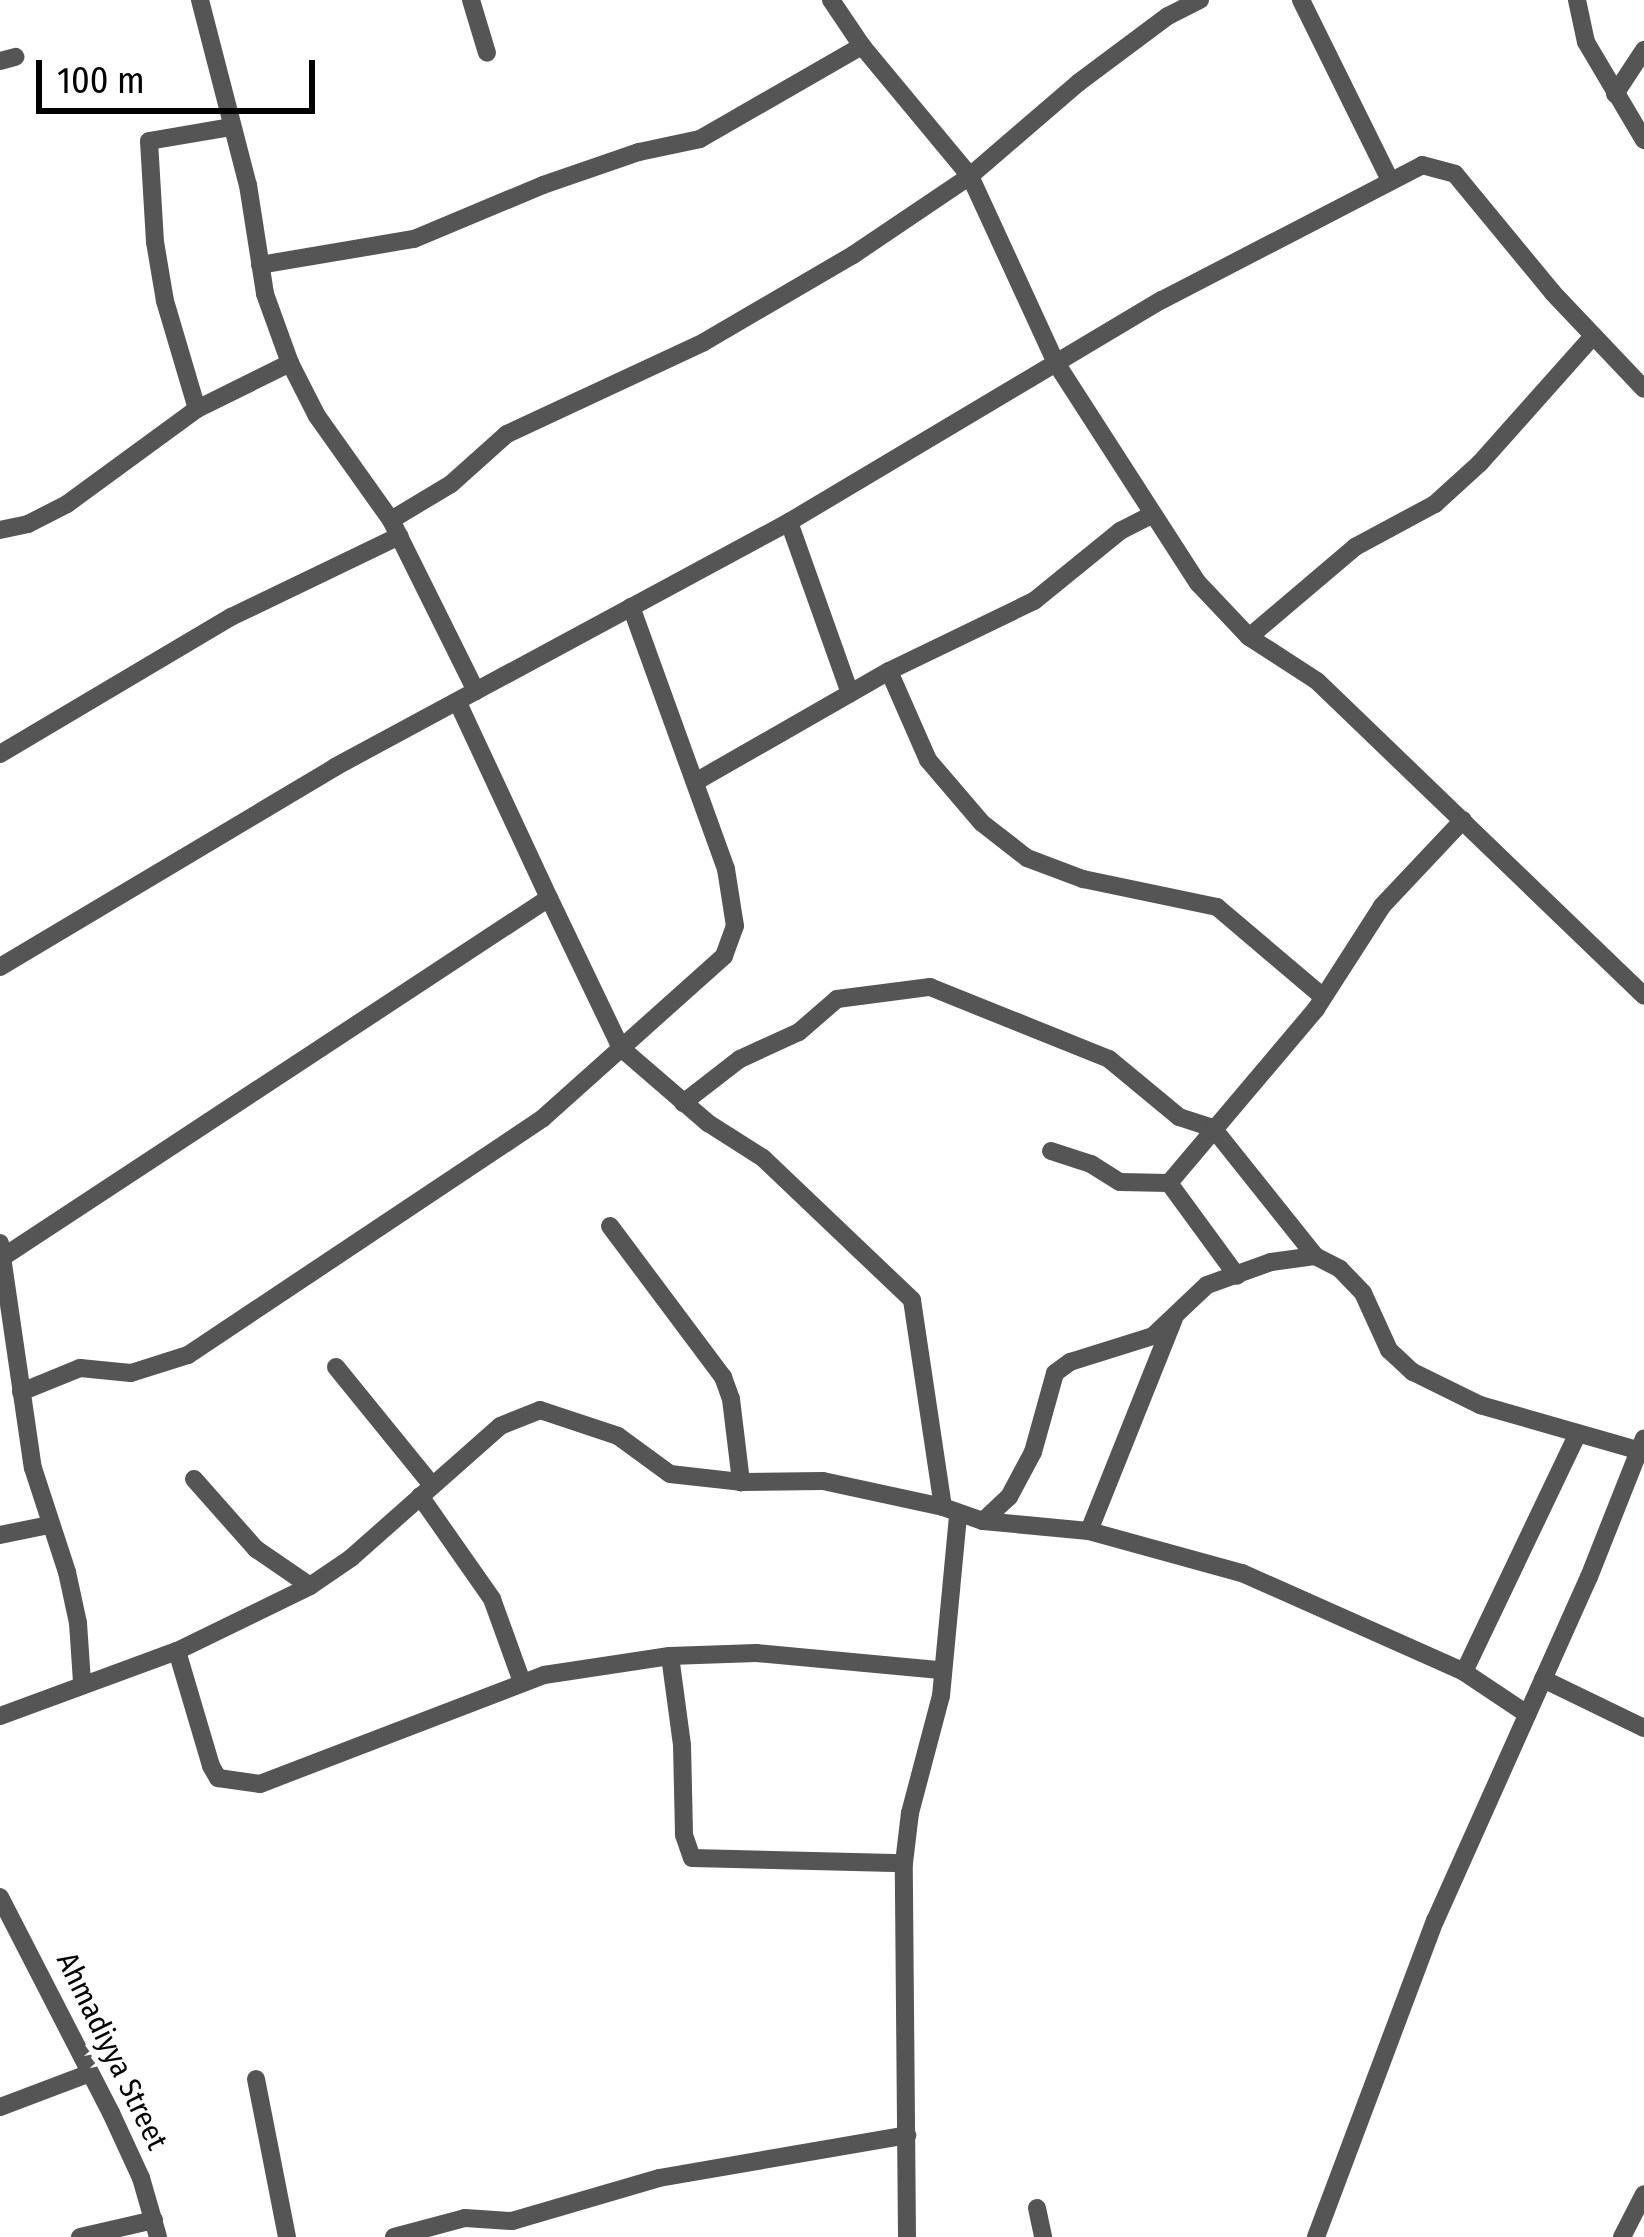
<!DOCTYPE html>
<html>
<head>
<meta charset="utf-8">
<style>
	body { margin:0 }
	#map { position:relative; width:1644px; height:2237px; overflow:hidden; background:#fff; font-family:"Fira Sans Condensed",sans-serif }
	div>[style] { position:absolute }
	.minor>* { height:18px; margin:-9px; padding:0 9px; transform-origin:9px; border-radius:9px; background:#555 }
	span { translate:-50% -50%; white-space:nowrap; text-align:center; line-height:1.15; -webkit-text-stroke:10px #fff; paint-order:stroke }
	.street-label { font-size:30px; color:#000 }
	.scale { position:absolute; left:36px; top:60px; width:279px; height:54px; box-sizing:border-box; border:6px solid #000; border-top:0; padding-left:15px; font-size:36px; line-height:42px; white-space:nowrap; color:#000; -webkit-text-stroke:9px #fff; paint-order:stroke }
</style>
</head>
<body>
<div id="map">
	<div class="minor">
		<div style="left:200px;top:0;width:191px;rotate:75.5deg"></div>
		<div style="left:248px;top:185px;width:110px;rotate:81.1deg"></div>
		<div style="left:265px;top:294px;width:73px;rotate:70.1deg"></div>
		<div style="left:290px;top:363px;width:59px;rotate:63deg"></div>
		<div style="left:317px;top:416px;width:128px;rotate:54.6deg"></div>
		<div style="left:391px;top:520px;width:191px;rotate:63.6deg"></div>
		<div style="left:471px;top:0;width:55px;rotate:73.2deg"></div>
		<div style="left:831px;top:0;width:55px;rotate:56deg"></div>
		<div style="left:862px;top:46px;width:169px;rotate:50.3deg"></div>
		<div style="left:970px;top:176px;width:206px;rotate:65.3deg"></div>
		<div style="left:1056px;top:363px;width:262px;rotate:57.2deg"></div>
		<div style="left:1198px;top:583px;width:74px;rotate:46.6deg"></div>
		<div style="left:1249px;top:637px;width:81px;rotate:32.9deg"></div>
		<div style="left:1317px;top:681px;width:454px;rotate:43.9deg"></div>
		<div style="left:1301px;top:0;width:199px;rotate:63.7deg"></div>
		<div style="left:1577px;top:0;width:43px;rotate:77.9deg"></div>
		<div style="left:1586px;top:42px;width:114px;rotate:59.4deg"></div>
		<div style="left:0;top:61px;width:16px;rotate:-15deg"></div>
		<div style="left:1615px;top:94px;width:53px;rotate:-56.6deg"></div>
		<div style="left:260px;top:265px;width:156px;rotate:-9.6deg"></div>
		<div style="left:414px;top:239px;width:140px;rotate:-22.7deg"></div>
		<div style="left:543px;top:185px;width:102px;rotate:-19deg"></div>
		<div style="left:639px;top:152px;width:62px;rotate:-12deg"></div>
		<div style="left:700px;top:139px;width:187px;rotate:-29.9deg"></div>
		<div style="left:197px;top:409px;width:113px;rotate:-106.5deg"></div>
		<div style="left:165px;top:301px;width:60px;rotate:-99.6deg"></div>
		<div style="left:155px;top:242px;width:101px;rotate:-93.4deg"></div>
		<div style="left:149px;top:141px;width:84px;rotate:-9.6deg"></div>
		<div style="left:391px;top:520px;width:70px;rotate:-31deg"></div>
		<div style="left:451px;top:484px;width:75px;rotate:-41.8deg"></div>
		<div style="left:507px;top:434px;width:217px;rotate:-25deg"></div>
		<div style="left:704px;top:342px;width:173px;rotate:-30.3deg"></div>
		<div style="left:853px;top:255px;width:141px;rotate:-34deg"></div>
		<div style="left:970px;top:176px;width:143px;rotate:-40.7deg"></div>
		<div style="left:1078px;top:83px;width:112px;rotate:-36.7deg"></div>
		<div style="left:1168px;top:16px;width:36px;rotate:-27deg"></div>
		<div style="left:789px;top:522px;width:182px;rotate:70.4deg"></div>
		<div style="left:0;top:530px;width:29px;rotate:-12deg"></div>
		<div style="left:28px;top:524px;width:44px;rotate:-27.1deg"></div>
		<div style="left:67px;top:504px;width:161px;rotate:-36.2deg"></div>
		<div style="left:197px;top:409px;width:104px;rotate:-26.3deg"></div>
		<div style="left:1249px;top:637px;width:139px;rotate:-40.3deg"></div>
		<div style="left:1355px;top:547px;width:91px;rotate:-28.3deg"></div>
		<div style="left:1435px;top:504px;width:61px;rotate:-42.3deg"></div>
		<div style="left:1480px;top:463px;width:170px;rotate:-48.3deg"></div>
		<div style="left:889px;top:671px;width:97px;rotate:66.3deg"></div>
		<div style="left:928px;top:760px;width:83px;rotate:49.4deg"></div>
		<div style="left:982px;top:823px;width:57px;rotate:37.9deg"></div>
		<div style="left:1027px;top:858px;width:60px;rotate:20.6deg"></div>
		<div style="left:1083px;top:879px;width:137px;rotate:11.8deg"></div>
		<div style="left:1217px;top:907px;width:139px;rotate:40.3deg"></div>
		<div style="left:0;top:754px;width:269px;rotate:-30.7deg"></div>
		<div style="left:231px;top:617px;width:187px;rotate:-25.7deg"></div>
		<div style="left:697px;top:781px;width:221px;rotate:-29.8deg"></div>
		<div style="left:889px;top:671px;width:161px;rotate:-25.8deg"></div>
		<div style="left:1034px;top:601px;width:111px;rotate:-39.1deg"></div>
		<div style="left:1120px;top:531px;width:36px;rotate:-27deg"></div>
		<div style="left:549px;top:898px;width:166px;rotate:64.4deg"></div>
		<div style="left:621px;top:1048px;width:115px;rotate:40.8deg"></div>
		<div style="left:708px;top:1123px;width:65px;rotate:32.5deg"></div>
		<div style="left:763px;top:1158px;width:206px;rotate:43.6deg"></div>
		<div style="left:912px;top:1300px;width:209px;rotate:81.5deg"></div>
		<div style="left:943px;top:1507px;width:42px;rotate:19.3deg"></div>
		<div style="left:983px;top:1521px;width:106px;rotate:5.4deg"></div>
		<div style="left:1089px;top:1531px;width:159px;rotate:15.4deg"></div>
		<div style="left:1242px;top:1573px;width:243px;rotate:24deg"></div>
		<div style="left:1464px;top:1672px;width:76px;rotate:33.7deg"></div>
		<div style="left:0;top:967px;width:390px;rotate:-30.8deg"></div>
		<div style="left:335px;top:767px;width:516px;rotate:-28.35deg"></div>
		<div style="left:789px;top:522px;width:434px;rotate:-30.8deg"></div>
		<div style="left:1162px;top:300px;width:293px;rotate:-27.4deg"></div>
		<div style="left:1422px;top:165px;width:34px;rotate:15deg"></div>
		<div style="left:1455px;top:174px;width:154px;rotate:50.5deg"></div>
		<div style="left:1553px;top:293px;width:132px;rotate:46.5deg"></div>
		<div style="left:683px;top:1103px;width:72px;rotate:-37.7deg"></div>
		<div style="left:740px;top:1059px;width:65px;rotate:-24.6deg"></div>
		<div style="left:799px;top:1032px;width:50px;rotate:-41deg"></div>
		<div style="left:837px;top:999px;width:94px;rotate:-7.4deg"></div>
		<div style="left:930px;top:987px;width:193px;rotate:21.9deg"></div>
		<div style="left:1109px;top:1059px;width:91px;rotate:39.6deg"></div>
		<div style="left:1179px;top:1117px;width:36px;rotate:18deg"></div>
		<div style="left:1213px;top:1128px;width:164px;rotate:51.4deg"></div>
		<div style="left:1315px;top:1256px;width:28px;rotate:27deg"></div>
		<div style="left:1340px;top:1269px;width:33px;rotate:46deg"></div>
		<div style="left:1363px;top:1293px;width:63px;rotate:65.5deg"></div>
		<div style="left:1389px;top:1350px;width:33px;rotate:43deg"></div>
		<div style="left:1413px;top:1372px;width:75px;rotate:26.2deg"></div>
		<div style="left:1480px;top:1405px;width:166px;rotate:16deg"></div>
		<div style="left:1051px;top:1151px;width:42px;rotate:18deg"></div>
		<div style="left:1091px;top:1164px;width:34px;rotate:32deg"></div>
		<div style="left:1120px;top:1182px;width:49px;rotate:1.2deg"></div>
		<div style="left:1169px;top:1183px;width:228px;rotate:-49.8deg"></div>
		<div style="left:1316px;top:1009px;width:122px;rotate:-57.3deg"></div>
		<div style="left:1382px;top:906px;width:118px;rotate:-46.7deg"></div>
		<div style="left:1169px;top:1183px;width:115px;rotate:53.8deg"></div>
		<div style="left:610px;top:1226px;width:189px;rotate:53.2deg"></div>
		<div style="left:723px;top:1377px;width:23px;rotate:70deg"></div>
		<div style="left:731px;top:1399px;width:84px;rotate:83.1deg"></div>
		<div style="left:0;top:1243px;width:227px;rotate:81.7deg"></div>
		<div style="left:33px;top:1468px;width:109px;rotate:71.9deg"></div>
		<div style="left:67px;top:1572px;width:52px;rotate:77.8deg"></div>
		<div style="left:78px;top:1623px;width:59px;rotate:86.1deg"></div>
		<div style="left:3px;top:1257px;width:653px;rotate:-33.33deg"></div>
		<div style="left:549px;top:898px;width:217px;rotate:-115deg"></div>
		<div style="left:336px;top:1367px;width:152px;rotate:50.9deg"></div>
		<div style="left:21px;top:1392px;width:64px;rotate:-22.1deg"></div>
		<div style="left:80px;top:1368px;width:51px;rotate:5.6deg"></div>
		<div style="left:131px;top:1373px;width:60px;rotate:-17.5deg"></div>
		<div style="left:188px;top:1355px;width:427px;rotate:-33.7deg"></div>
		<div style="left:543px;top:1118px;width:243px;rotate:-41.8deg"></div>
		<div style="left:724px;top:956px;width:32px;rotate:-70deg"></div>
		<div style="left:735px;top:926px;width:58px;rotate:-99deg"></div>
		<div style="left:726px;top:869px;width:279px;rotate:-109.9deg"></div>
		<div style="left:194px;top:1479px;width:94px;rotate:48.5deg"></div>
		<div style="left:256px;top:1549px;width:65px;rotate:34.4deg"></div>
		<div style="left:420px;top:1496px;width:126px;rotate:55deg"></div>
		<div style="left:492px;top:1599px;width:88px;rotate:70.1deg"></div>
		<div style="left:983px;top:1521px;width:35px;rotate:-43deg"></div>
		<div style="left:1009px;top:1497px;width:51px;rotate:-61.9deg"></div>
		<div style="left:1033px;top:1452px;width:82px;rotate:-74.4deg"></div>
		<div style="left:1055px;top:1373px;width:19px;rotate:-36deg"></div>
		<div style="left:1070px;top:1362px;width:87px;rotate:-17.4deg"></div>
		<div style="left:1153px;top:1336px;width:74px;rotate:-43.4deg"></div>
		<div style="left:1207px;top:1285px;width:68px;rotate:-19.8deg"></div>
		<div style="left:1271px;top:1262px;width:44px;rotate:-7.8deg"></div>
		<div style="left:1089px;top:1531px;width:228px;rotate:-68.2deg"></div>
		<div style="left:0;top:1535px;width:50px;rotate:-11.5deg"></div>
		<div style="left:177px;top:1651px;width:120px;rotate:73.5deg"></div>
		<div style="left:211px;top:1766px;width:14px;rotate:60deg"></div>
		<div style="left:218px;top:1778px;width:42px;rotate:8.1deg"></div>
		<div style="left:260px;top:1784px;width:304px;rotate:-21deg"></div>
		<div style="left:544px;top:1675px;width:127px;rotate:-8.6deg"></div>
		<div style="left:670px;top:1656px;width:86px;rotate:-2deg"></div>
		<div style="left:756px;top:1653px;width:185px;rotate:5.3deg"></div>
		<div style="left:670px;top:1656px;width:90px;rotate:82.3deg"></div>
		<div style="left:682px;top:1745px;width:90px;rotate:88.7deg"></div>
		<div style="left:684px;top:1835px;width:24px;rotate:71deg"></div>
		<div style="left:692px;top:1858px;width:212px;rotate:1.4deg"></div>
		<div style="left:1464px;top:1672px;width:260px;rotate:-64.5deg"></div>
		<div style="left:1543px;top:1679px;width:112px;rotate:25.9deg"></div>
		<div style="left:0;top:1716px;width:189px;rotate:-20.2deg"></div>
		<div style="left:177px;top:1651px;width:148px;rotate:-26deg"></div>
		<div style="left:310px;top:1586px;width:50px;rotate:-34.3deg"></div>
		<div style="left:351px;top:1558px;width:199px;rotate:-41.5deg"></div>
		<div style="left:500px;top:1426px;width:43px;rotate:-21.8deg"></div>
		<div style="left:540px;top:1410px;width:82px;rotate:18.4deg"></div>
		<div style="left:618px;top:1436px;width:64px;rotate:36.2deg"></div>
		<div style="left:670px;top:1474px;width:71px;rotate:6.4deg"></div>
		<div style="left:741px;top:1482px;width:82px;rotate:-0.7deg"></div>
		<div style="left:823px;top:1481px;width:123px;rotate:12.2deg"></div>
		<div style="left:0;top:1897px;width:243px;rotate:62.8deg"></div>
		<div style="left:111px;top:2113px;width:72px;rotate:65.2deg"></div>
		<div style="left:141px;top:2178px;width:61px;rotate:73.9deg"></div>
		<div style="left:256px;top:2079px;width:161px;rotate:78.9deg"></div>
		<div style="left:0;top:2107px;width:96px;rotate:-20.7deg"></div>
		<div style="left:1037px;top:2208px;width:30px;rotate:78deg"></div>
		<div style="left:80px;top:2237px;width:76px;rotate:-12.9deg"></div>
		<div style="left:394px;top:2237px;width:73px;rotate:-15deg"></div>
		<div style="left:465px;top:2218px;width:47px;rotate:3.7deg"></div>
		<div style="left:512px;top:2221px;width:153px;rotate:-16.3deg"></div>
		<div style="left:659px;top:2178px;width:252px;rotate:-9.8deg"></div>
		<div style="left:907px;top:2237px;width:374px;rotate:-90.5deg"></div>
		<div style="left:904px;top:1863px;width:50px;rotate:-83.2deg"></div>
		<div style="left:910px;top:1813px;width:121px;rotate:-75.2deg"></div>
		<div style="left:941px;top:1696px;width:181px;rotate:-84.6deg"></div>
		<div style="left:1316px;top:2237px;width:338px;rotate:-69.4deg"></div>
		<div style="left:1435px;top:1921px;width:377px;rotate:-65.9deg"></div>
		<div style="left:1589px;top:1577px;width:149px;rotate:-68.4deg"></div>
		<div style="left:1622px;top:2237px;width:48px;rotate:-62.9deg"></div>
	</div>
	<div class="street-label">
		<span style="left:112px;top:2051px;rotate:64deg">Ahmadiyya Street</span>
	</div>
	<div class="scale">100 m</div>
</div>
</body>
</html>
